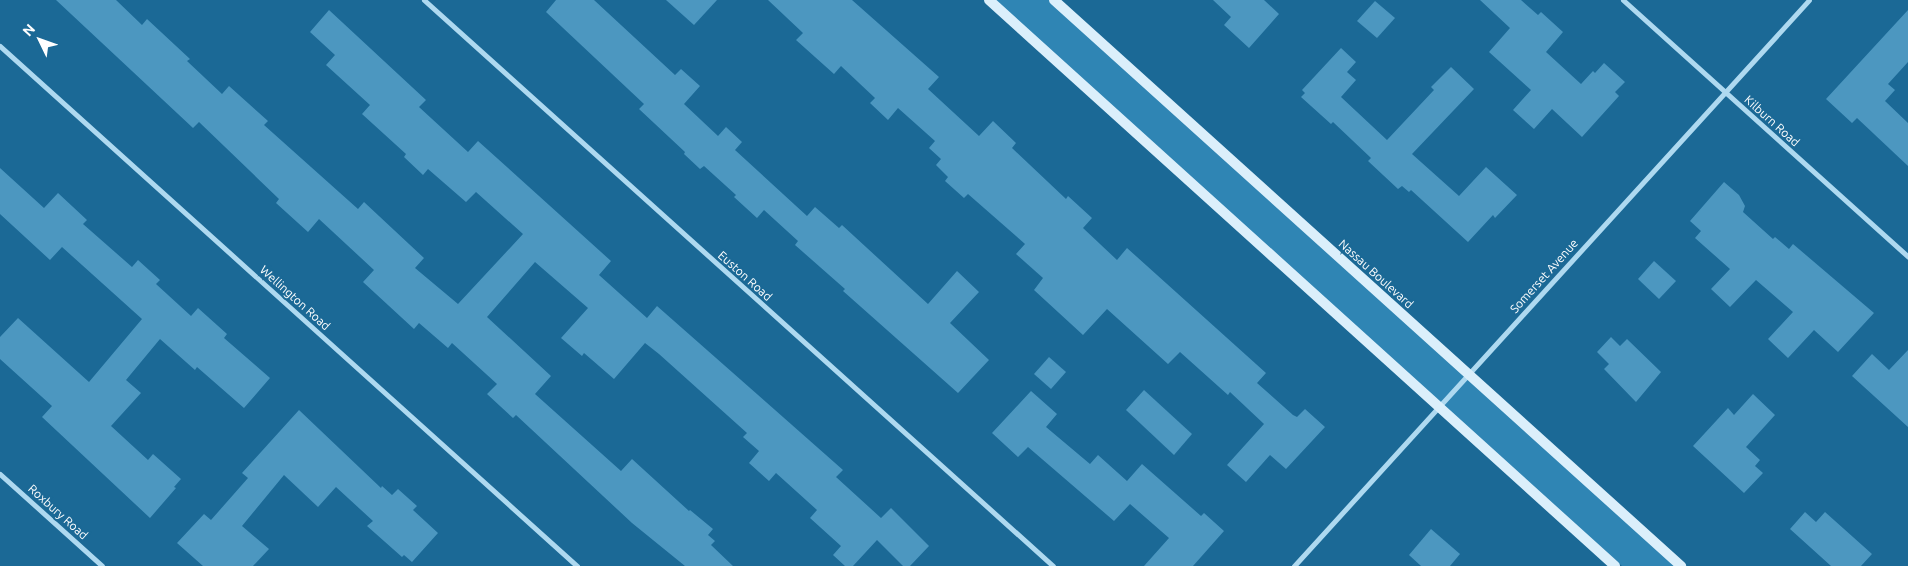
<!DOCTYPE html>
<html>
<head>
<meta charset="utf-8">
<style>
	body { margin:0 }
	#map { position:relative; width:1908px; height:566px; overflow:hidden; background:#1b6996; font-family:Ubuntu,sans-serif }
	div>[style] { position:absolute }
	.green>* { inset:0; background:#2f85b4 }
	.building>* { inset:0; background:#4c97c0 }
	.minor>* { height:5px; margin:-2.5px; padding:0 2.5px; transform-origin:2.5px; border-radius:2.5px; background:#aed9f0 }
	.secondary>* { height:10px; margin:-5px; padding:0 5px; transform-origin:5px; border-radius:5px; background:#dbeffb }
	span { translate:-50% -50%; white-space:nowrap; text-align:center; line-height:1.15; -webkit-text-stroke:4px #1b6996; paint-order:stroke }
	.street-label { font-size:12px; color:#fff }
	.north { position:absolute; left:15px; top:15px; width:50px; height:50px; -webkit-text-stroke:4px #1b6996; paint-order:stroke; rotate:312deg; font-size:14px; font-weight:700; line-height:20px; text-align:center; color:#fff }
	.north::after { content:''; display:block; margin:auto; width:18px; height:22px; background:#fff; clip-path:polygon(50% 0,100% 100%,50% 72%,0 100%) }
</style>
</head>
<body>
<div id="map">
	<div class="green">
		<div style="clip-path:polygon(992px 0,1054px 0,1682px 566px,1622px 566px)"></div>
	</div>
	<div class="building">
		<div style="clip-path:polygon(56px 0,116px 0,142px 25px,147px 19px,190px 59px,187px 61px,222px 94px,229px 86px,268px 121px,264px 125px,358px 209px,364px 202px,424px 258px,415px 268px,458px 304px,523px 234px,476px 192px,466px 202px,428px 169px,423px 175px,404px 157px,406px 154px,362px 114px,370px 105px,326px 65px,335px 55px,310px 32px,329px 10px,426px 100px,419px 107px,468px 152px,478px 141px,611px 261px,599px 275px,647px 318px,657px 306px,843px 470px,836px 477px,881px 518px,891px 508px,929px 546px,910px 566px,903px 566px,877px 540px,853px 566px,845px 566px,833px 555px,841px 546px,810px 518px,817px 510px,776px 473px,769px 481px,749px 463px,759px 451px,743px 437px,747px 433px,659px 354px,645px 343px,614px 379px,584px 353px,582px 356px,561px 338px,588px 308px,535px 262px,487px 317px,551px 376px,535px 394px,621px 471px,632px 459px,689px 511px,690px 510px,713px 529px,708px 535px,715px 541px,711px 545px,733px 566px,685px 566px,632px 523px,516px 415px,513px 418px,487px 394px,497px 384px,452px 343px,448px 348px,419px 323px,414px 329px,363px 282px,374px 270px,319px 219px,308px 232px,276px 203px,279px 199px,199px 122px,193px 128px)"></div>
		<div style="clip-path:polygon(556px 0,594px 0,675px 75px,681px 69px,700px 86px,684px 104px,718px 136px,726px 127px,742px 142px,735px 150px,807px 216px,815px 207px,839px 228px,842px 225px,928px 304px,957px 271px,979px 292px,950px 323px,989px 360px,958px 393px,843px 291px,845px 289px,795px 245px,798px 241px,764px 210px,757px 218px,734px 197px,736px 195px,704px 166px,700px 169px,684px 154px,685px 152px,639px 109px,644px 104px,546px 12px)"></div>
		<div style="clip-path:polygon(666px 0,717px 0,694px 25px)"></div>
		<div style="clip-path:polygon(768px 0,852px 0,939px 77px,928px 89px,979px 136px,993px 121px,1016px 143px,1012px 148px,1066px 199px,1068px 196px,1092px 218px,1083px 228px,1117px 260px,1127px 248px,1266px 373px,1257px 383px,1293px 415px,1297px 417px,1305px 409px,1325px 427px,1286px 469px,1270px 455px,1246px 482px,1227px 465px,1264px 424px,1230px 392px,1228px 395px,1180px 352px,1168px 364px,1107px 309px,1083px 335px,1034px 290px,1043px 278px,1016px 254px,1025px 244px,968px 194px,964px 198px,945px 181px,948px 177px,936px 165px,941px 159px,929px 148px,935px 141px,898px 108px,888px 120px,870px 103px,875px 98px,841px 66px,834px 74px,796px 40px,803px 33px)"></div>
		<div style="clip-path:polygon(1213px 0,1264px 0,1279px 14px,1249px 48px,1224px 25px,1231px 17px)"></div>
		<div style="clip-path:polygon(1480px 0,1521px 0,1538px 15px,1541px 12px,1563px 32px,1546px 52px,1581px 84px,1593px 71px,1595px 73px,1604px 63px,1625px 82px,1615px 92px,1619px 96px,1582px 137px,1552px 109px,1534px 129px,1513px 110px,1531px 90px,1489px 52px,1510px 28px)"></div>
		<div style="clip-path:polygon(1375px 1px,1395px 18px,1377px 38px,1357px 21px)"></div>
		<div style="clip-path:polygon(1908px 10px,1908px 62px,1888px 84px,1895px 90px,1885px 101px,1908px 123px,1908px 166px,1857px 118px,1852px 123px,1826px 99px)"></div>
		<div style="clip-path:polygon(1341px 48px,1356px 62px,1347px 72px,1356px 80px,1341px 97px,1387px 140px,1434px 90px,1431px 87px,1451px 67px,1474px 89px,1412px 154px,1459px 196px,1486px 167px,1517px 195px,1495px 218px,1493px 215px,1468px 242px,1411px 190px,1409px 192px,1402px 186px,1398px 189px,1368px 161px,1371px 158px,1333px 122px,1331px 124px,1301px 97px,1305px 93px,1302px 90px)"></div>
		<div style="clip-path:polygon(0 168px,44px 208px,58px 193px,87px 220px,83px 224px,132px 267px,138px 260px,160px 280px,156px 284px,191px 316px,198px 308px,227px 334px,224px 338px,270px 378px,244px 408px,197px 367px,195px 370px,160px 339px,126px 380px,141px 393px,111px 426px,148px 460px,153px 454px,181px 479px,174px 487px,176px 488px,150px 518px,42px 417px,52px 406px,0 359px,0 337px,18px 318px,89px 382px,142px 319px,62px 247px,50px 260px,0 214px)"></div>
		<div style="clip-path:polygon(1724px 182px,1739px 195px,1745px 206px,1743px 212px,1773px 239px,1775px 237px,1789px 249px,1793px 244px,1874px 313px,1838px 352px,1814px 330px,1788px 358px,1768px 339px,1793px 312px,1756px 280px,1730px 307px,1711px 289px,1730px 269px,1695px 238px,1701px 231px,1690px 221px)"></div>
		<div style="clip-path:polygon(1654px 261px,1676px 281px,1659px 299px,1638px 279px)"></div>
		<div style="clip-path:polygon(1611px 337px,1620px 346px,1627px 339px,1661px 372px,1636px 402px,1604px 369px,1609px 364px,1597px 352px)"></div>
		<div style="clip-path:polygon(1908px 350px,1908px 427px,1852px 376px,1872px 354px,1889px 370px)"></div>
		<div style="clip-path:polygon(1049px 357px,1066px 372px,1051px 389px,1034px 374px)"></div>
		<div style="clip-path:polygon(1144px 390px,1192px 434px,1174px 455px,1126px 410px)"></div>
		<div style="clip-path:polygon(1031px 391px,1057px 414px,1046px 427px,1090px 464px,1098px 455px,1127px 481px,1142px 464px,1201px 516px,1204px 513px,1224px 531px,1193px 566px,1144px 566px,1169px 538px,1130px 504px,1114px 521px,1028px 447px,1018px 457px,992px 433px)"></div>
		<div style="clip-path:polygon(1753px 394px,1775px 415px,1746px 447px,1760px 460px,1755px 466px,1763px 473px,1744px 493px,1693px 446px,1728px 408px,1734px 415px)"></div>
		<div style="clip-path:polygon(299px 410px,381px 488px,382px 486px,392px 495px,398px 489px,417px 506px,413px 510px,438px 533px,412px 562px,404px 555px,402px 557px,367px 526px,373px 521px,336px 487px,318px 507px,284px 475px,242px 526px,269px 549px,253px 566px,203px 566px,177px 543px,204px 514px,211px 520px,248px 478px,242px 473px)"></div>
		<div style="clip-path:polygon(1805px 512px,1816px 522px,1825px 512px,1872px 554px,1861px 566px,1831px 566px,1790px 529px)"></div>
		<div style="clip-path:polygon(1431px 529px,1460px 554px,1450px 566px,1421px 566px,1409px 555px)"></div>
	</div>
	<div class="minor">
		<div style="left:424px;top:0;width:846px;rotate:41.98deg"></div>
		<div style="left:1623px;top:0;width:384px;rotate:42deg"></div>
		<div style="left:0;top:46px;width:777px;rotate:42.03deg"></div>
		<div style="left:0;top:474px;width:137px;rotate:42deg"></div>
		<div style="left:1294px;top:566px;width:765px;rotate:-47.7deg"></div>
	</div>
	<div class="secondary">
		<div style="left:989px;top:0;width:844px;rotate:42.12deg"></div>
		<div style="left:1054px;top:0;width:845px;rotate:42.07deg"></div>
	</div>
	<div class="street-label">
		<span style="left:1772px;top:121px;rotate:42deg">Kilburn Road</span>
		<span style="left:1376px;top:274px;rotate:42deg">Nassau Boulevard</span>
		<span style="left:745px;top:276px;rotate:42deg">Euston Road</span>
		<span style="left:1544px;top:276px;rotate:-48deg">Somerset Avenue</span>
		<span style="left:295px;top:298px;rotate:42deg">Wellington Road</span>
		<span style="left:58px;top:512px;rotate:42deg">Roxbury Road</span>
	</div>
	<div class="north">N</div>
</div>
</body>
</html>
